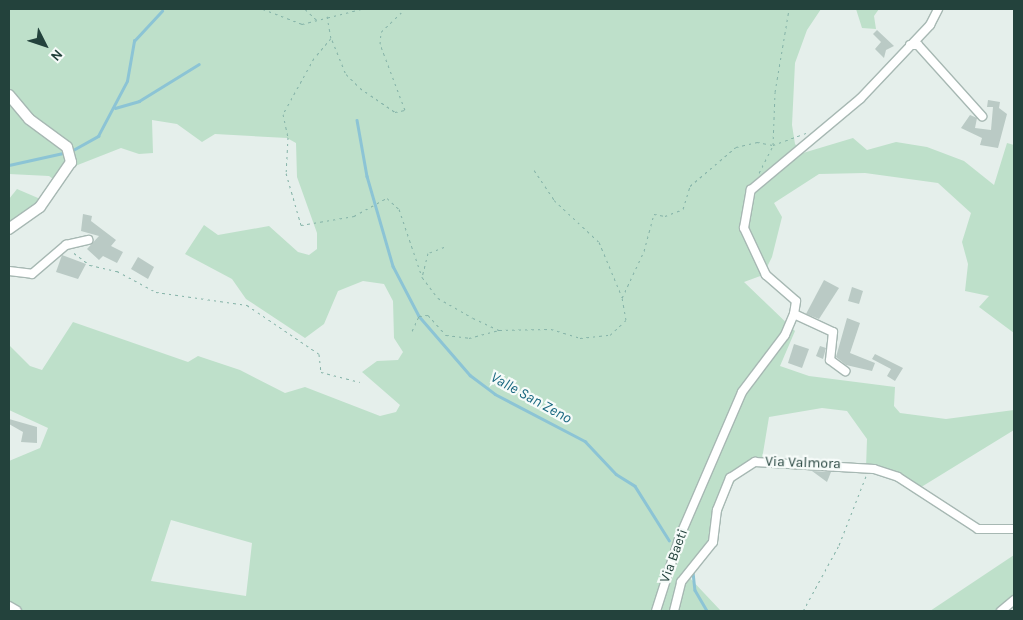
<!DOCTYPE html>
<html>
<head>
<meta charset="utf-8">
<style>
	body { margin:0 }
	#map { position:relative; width:1023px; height:620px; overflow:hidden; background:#e5efeb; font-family:Karla,sans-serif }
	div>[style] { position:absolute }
	.green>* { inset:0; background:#bee0ca }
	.stream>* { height:2.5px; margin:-1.25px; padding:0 1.25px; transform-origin:1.25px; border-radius:1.25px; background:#8cc4d5 }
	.building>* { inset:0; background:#bacac5 }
	.path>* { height:1px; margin-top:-0.5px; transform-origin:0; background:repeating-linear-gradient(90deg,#85b3a8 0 2.5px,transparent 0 6.5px) }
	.roads { filter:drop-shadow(1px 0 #a7b8b3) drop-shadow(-1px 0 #a7b8b3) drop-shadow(0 1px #a7b8b3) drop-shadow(0 -1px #a7b8b3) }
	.minor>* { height:8px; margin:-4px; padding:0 4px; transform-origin:4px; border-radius:4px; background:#fff }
	.tertiary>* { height:10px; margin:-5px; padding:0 5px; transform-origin:5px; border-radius:5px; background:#fff }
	span { translate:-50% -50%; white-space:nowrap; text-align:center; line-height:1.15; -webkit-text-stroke:4.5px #f6fbf9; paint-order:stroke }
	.street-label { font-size:14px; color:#23423c }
	.water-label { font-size:15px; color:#1a6881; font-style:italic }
	.frame { position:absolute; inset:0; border:10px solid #23423c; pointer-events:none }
	.north { position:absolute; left:20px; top:20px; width:50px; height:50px; -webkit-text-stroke:4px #f6fbf9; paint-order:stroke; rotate:131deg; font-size:14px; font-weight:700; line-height:20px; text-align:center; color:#23423c }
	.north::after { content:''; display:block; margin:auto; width:18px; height:22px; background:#23423c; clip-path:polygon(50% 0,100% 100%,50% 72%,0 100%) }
</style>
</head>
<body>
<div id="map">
	<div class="green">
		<div style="clip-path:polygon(evenodd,9px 9px,821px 9px,807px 30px,795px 63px,792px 125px,795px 144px,803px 153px,853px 138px,867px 150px,896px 142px,927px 147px,964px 161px,994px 185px,1007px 143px,1014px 145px,1014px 333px,979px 307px,989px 296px,965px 291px,968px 264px,962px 242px,971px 213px,938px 183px,865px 173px,819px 174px,774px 203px,782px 217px,772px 257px,763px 275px,744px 282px,795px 331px,780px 366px,809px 376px,895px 387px,894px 406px,900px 413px,946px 419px,1014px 410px,1014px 430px,918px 489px,901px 477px,866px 468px,867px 439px,847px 411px,822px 408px,769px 417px,761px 465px,742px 469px,729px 491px,709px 552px,687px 575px,721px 611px,9px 611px,9px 461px,40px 448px,48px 428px,9px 410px,9px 345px,30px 366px,42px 370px,73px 322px,188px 362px,198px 356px,240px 370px,285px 393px,305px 387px,380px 416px,396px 412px,400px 405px,362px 372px,377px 361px,398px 360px,403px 352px,394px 338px,393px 301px,384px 284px,363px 281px,338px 291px,324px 324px,305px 338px,246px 299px,232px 279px,185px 254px,204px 225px,218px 235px,269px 226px,298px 252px,309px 255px,317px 249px,317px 233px,297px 177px,296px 143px,287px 138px,215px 134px,202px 142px,177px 124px,152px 120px,153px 153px,139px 154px,121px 148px,70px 168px,59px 183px,49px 176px,9px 174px,9px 9px,171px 520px,252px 543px,246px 596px,151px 581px,171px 520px)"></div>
		<div style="clip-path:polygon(856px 9px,879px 9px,874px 16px,876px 29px,862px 28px)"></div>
		<div style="clip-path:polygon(17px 189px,45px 201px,9px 228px,9px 199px)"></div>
		<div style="clip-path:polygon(1014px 555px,1014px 600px,1007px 611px,930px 611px)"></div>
	</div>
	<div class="stream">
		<div style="left:115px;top:108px;width:25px;rotate:-16deg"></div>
		<div style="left:139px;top:101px;width:70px;rotate:-31.7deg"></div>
		<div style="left:357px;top:120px;width:57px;rotate:79.9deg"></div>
		<div style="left:367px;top:176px;width:94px;rotate:73.9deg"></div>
		<div style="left:393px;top:266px;width:56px;rotate:62.5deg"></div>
		<div style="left:419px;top:316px;width:78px;rotate:49.2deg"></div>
		<div style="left:470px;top:375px;width:31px;rotate:37deg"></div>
		<div style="left:495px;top:394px;width:102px;rotate:27.6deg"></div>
		<div style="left:585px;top:441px;width:45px;rotate:46.8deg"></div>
		<div style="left:616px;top:474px;width:22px;rotate:32deg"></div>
		<div style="left:635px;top:486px;width:64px;rotate:57.8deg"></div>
		<div style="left:73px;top:150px;width:29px;rotate:-29deg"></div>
		<div style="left:98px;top:136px;width:62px;rotate:-62.2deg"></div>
		<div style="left:127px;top:81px;width:41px;rotate:-80.1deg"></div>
		<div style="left:134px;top:41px;width:41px;rotate:-47deg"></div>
		<div style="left:9px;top:165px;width:55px;rotate:-12.5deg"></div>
		<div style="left:693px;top:572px;width:18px;rotate:84deg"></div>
		<div style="left:695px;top:590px;width:24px;rotate:60deg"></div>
	</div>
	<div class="building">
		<div style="clip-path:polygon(877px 30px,894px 46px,886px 50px,884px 58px,875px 49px,881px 42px,873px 34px)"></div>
		<div style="clip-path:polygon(988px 100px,1000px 102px,999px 108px,1007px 114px,998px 148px,980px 145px,982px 138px,961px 128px,970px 115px,977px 118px,975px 128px,991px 130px,993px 107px,987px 107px)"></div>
		<div style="clip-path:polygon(83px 214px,92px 216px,91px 221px,116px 240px,111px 246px,123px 252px,117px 263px,103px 256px,99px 260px,87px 249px,99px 236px,81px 231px)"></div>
		<div style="clip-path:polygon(62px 255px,86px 264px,78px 279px,56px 272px)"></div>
		<div style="clip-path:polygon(138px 257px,154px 267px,148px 279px,131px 269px)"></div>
		<div style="clip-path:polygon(824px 280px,839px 288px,819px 319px,806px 314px)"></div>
		<div style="clip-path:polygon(852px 287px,863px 291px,859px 304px,848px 301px)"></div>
		<div style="clip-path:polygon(847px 318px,860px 323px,850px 353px,875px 363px,872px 371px,846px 365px,836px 357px)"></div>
		<div style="clip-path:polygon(794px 344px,809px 349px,802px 368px,788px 363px)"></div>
		<div style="clip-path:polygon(820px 346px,826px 348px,823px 359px,816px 356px)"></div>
		<div style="clip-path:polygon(875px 354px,903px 368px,895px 381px,887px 376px,891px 369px,872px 359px)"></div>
		<div style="clip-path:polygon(9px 419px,37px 427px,37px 443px,21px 442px,23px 432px,9px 424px)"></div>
		<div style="clip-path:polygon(812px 471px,830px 472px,831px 472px,827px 482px)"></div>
	</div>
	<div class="path">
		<div style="left:263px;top:9px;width:42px;rotate:21deg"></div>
		<div style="left:302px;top:24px;width:61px;rotate:-14.3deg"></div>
		<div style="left:305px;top:9px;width:16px;rotate:43deg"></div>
		<div style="left:327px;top:16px;width:22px;rotate:80deg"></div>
		<div style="left:331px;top:38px;width:26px;rotate:130deg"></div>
		<div style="left:314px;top:58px;width:64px;rotate:119deg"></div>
		<div style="left:283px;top:114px;width:24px;rotate:78deg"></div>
		<div style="left:288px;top:137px;width:36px;rotate:93deg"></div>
		<div style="left:286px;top:173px;width:54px;rotate:73.9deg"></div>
		<div style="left:301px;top:225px;width:54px;rotate:-9.6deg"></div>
		<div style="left:354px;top:216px;width:38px;rotate:-29deg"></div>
		<div style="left:387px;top:198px;width:16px;rotate:43deg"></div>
		<div style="left:399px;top:209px;width:72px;rotate:71.3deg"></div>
		<div style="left:332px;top:40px;width:37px;rotate:68deg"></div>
		<div style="left:346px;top:74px;width:20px;rotate:45deg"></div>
		<div style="left:360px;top:88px;width:42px;rotate:34.4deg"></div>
		<div style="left:395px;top:112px;width:10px;rotate:-11deg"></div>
		<div style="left:405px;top:110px;width:71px;rotate:-110.7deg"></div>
		<div style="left:380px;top:44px;width:12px;rotate:-85deg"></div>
		<div style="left:381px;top:32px;width:33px;rotate:-44deg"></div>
		<div style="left:534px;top:170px;width:36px;rotate:56deg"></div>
		<div style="left:554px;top:200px;width:62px;rotate:43deg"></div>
		<div style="left:599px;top:242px;width:60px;rotate:67.3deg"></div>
		<div style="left:759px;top:173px;width:31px;rotate:-63deg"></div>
		<div style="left:773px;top:145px;width:53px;rotate:-87.8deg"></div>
		<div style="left:775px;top:92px;width:84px;rotate:-80.4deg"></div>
		<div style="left:444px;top:247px;width:17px;rotate:159deg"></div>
		<div style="left:428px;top:253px;width:25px;rotate:104deg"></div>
		<div style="left:422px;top:277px;width:26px;rotate:53deg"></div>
		<div style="left:438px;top:298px;width:40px;rotate:29.7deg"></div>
		<div style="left:473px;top:318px;width:29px;rotate:25deg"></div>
		<div style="left:499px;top:330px;width:52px;rotate:-1.1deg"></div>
		<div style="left:551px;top:329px;width:30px;rotate:17deg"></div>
		<div style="left:580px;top:338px;width:30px;rotate:-6deg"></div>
		<div style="left:610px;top:335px;width:22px;rotate:-43deg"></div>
		<div style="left:626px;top:320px;width:22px;rotate:-100deg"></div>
		<div style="left:622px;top:298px;width:52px;rotate:-64.9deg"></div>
		<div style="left:644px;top:251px;width:38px;rotate:-75deg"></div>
		<div style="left:654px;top:214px;width:11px;rotate:10deg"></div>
		<div style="left:665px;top:216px;width:19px;rotate:-21deg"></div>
		<div style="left:683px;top:209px;width:24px;rotate:-73deg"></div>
		<div style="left:690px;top:186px;width:60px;rotate:-40.3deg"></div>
		<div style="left:736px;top:147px;width:22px;rotate:-13deg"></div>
		<div style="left:757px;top:142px;width:16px;rotate:11deg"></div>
		<div style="left:773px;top:145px;width:37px;rotate:-20deg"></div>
		<div style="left:74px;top:253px;width:20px;rotate:37deg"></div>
		<div style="left:90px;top:265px;width:28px;rotate:13deg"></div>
		<div style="left:117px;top:271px;width:44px;rotate:28.3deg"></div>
		<div style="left:156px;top:292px;width:92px;rotate:8.1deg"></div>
		<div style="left:247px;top:305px;width:87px;rotate:34.2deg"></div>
		<div style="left:319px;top:354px;width:18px;rotate:84deg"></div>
		<div style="left:321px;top:372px;width:40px;rotate:14.4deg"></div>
		<div style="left:412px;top:331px;width:17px;rotate:-65deg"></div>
		<div style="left:419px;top:316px;width:9px;rotate:-6deg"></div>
		<div style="left:428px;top:315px;width:27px;rotate:48deg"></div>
		<div style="left:446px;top:335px;width:23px;rotate:7deg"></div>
		<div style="left:469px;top:338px;width:30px;rotate:-15deg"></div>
		<div style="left:803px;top:611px;width:75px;rotate:-61.4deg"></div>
		<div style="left:839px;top:545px;width:74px;rotate:-68.6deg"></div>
	</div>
	<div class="roads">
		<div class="minor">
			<div style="left:910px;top:45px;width:8px"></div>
			<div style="left:918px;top:45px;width:96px;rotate:48deg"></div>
			<div style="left:9px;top:271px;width:23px;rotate:7deg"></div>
			<div style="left:32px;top:274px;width:45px;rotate:-40.5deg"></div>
			<div style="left:66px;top:245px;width:23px;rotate:-13deg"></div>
			<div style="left:794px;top:314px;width:43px;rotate:24.8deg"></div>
			<div style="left:833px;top:332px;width:28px;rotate:96deg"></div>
			<div style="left:830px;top:360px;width:19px;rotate:36deg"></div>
			<div style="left:656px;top:611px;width:79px;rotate:-72.3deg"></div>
			<div style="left:680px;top:536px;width:157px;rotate:-66.7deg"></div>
			<div style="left:742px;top:392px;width:71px;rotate:-53deg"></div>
			<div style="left:785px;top:335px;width:23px;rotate:-67deg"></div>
			<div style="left:794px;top:314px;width:13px;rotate:-81deg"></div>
			<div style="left:796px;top:301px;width:40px;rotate:-139deg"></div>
			<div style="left:766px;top:275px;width:52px;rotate:-115.1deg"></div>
			<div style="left:744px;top:228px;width:39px;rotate:-80deg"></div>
			<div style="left:751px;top:190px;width:142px;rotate:-39.9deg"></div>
			<div style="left:860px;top:99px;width:102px;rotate:-46.6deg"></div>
			<div style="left:930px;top:25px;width:18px;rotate:-63deg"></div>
			<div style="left:674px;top:611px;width:30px;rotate:-76deg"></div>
			<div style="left:681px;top:582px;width:51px;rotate:-51.3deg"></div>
			<div style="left:713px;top:542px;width:32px;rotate:-83deg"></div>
			<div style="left:717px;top:510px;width:35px;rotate:-68deg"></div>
			<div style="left:730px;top:478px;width:30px;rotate:-33deg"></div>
			<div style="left:755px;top:462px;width:119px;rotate:3.4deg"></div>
			<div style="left:874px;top:469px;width:25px;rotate:18deg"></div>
			<div style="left:898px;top:477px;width:95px;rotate:33deg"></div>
			<div style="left:978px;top:529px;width:36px"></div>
			<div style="left:1001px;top:611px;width:17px;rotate:-40deg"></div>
		</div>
		<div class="tertiary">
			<div style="left:9px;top:95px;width:31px;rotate:50deg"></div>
			<div style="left:29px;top:119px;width:47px;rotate:36.4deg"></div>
			<div style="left:67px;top:147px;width:16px;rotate:75deg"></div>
			<div style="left:71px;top:162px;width:55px;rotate:124.6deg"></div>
			<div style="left:40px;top:207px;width:38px;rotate:145deg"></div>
			<div style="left:9px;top:607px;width:8px;rotate:30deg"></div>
		</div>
	</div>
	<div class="street-label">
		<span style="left:803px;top:463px;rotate:2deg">Via Valmora</span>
		<span style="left:674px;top:556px;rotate:-70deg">Via Baeti</span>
	</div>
	<div class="water-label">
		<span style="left:531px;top:398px;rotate:29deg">Valle San Zeno</span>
	</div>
	<div class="frame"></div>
	<div class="north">N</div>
</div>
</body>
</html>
